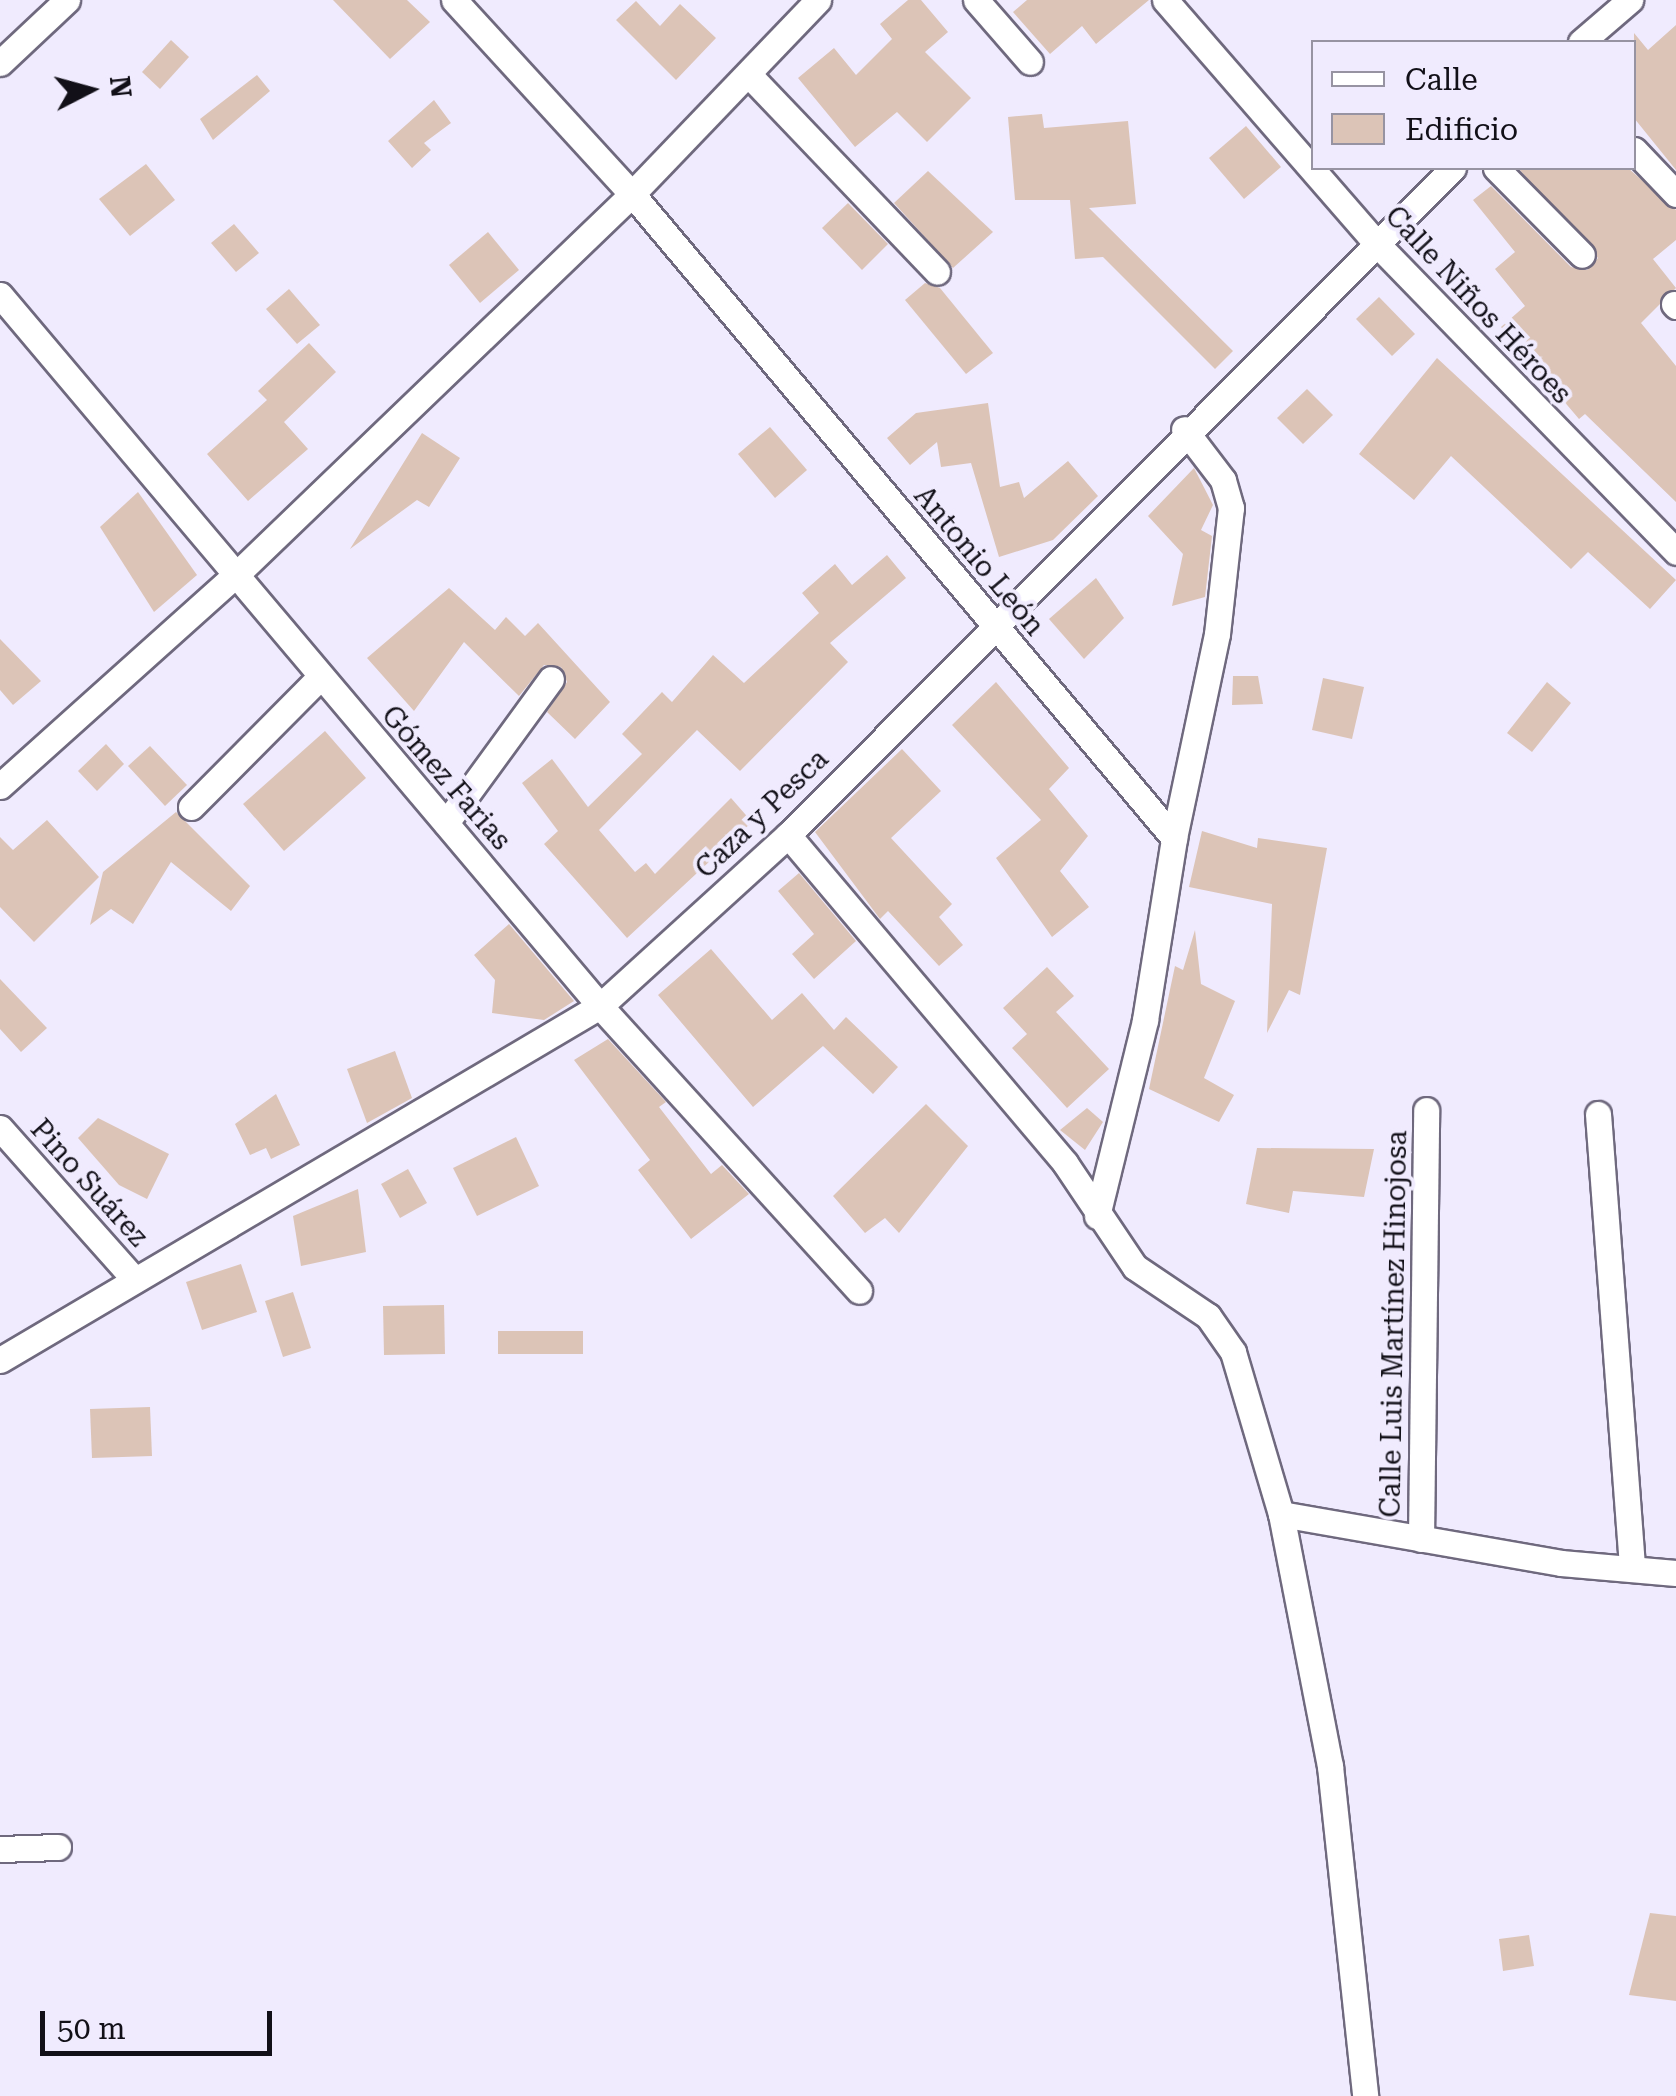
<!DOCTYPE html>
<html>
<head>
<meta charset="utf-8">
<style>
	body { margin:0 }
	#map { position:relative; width:1676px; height:2096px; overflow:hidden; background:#f0ebfe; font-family:"Roboto Serif",serif }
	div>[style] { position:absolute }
	.building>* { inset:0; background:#dcc4b7 }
	.roads { filter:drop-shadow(2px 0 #6f697e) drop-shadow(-2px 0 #6f697e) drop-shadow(0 2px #6f697e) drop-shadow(0 -2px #6f697e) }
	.minor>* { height:25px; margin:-12.5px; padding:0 12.5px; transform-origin:12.5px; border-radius:12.5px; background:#fff }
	span { translate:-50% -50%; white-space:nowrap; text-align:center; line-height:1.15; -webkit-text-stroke:8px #f0ebfe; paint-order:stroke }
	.street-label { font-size:28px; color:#121018 }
	.legend { position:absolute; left:1311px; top:40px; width:325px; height:130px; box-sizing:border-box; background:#f0ebfe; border:2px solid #9793a2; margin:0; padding:12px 18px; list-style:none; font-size:30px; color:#121018 }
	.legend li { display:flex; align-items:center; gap:20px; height:50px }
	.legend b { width:50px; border:2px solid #9793a2 }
	.north { position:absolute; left:40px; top:40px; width:100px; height:100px; -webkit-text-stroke:8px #f0ebfe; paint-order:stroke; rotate:84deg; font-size:28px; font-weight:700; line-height:40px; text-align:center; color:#121018 }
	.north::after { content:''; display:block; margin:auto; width:35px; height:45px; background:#121018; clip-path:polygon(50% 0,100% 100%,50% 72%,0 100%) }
	.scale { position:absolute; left:40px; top:2011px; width:232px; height:45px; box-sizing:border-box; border:5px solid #121018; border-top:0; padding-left:12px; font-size:30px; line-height:35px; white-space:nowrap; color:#121018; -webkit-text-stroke:8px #f0ebfe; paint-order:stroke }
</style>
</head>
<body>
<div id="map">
	<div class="building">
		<div style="clip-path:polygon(333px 0,407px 0,430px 22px,390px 59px)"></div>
		<div style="clip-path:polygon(908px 0,921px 0,948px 32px,925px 52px,971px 98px,927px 142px,897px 112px,855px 147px,798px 78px,834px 48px,856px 75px,892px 39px,880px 24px)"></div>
		<div style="clip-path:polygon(1027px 0,1149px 0,1096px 44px,1082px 26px,1050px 54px,1013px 12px)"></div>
		<div style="clip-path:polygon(636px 1px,660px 26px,680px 4px,716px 38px,676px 80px,616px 20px)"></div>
		<div style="clip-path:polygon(1676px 25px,1676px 170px,1634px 118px,1634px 33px,1648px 50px)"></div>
		<div style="clip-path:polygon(171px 40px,189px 57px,160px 89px,142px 72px)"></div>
		<div style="clip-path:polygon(257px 75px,270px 91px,213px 140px,200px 119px)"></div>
		<div style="clip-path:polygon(434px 100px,451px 123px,424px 143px,431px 150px,412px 168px,388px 141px)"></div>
		<div style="clip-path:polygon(1042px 114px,1044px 128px,1128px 121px,1136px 204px,1089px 208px,1233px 351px,1215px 369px,1103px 257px,1075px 259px,1070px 200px,1015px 200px,1008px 117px)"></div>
		<div style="clip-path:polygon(1246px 126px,1281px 167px,1244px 199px,1209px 158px)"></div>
		<div style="clip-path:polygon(146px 164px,175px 200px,130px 236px,99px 199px)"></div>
		<div style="clip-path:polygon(1518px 168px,1628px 168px,1676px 210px,1676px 240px,1653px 259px,1676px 288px,1641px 323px,1676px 366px,1676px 502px,1585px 414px,1579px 419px,1501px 327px,1525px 306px,1495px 269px,1515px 252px,1473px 200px,1491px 186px,1571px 267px,1587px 270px,1598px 258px)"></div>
		<div style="clip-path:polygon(928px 171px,993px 232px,953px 268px,894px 203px)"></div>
		<div style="clip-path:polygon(848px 203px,888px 244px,862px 270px,822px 228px)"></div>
		<div style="clip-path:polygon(234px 224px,259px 253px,236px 272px,211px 243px)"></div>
		<div style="clip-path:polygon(488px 232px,519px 270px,480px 303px,449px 265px)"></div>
		<div style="clip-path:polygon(925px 283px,940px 288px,993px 353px,966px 374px,905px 300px)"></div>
		<div style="clip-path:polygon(289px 289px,320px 325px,297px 344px,266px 309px)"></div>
		<div style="clip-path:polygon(1379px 297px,1415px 334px,1392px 356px,1356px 319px)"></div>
		<div style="clip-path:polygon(309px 343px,336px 372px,284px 422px,308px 449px,248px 501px,207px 454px,267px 400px,258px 391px)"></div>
		<div style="clip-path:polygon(1437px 358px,1676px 580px,1650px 609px,1588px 552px,1571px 569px,1451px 456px,1414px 500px,1359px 454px)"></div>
		<div style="clip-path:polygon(1307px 389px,1333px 415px,1303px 444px,1277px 418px)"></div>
		<div style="clip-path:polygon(988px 403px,1000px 487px,1019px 482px,1024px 498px,1068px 461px,1098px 496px,1053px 540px,999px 557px,971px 463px,941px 467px,937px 442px,910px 465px,887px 438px,916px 413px)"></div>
		<div style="clip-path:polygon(770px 427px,807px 470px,775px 498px,738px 454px)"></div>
		<div style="clip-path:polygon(422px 433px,460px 458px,429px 507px,417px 500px,350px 549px)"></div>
		<div style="clip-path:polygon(1194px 468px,1213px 505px,1201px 530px,1212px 536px,1205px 597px,1172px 606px,1183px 554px,1148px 516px)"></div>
		<div style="clip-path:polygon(138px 492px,197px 575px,154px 612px,100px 527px)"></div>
		<div style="clip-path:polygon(887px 555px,906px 578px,830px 643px,848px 662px,740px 771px,697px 730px,599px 830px,635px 872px,646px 863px,655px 874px,731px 798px,752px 822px,627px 938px,544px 844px,558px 831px,522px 783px,552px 759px,588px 807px,642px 754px,622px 734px,662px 692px,672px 702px,713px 655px,744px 683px,819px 613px,802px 593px,835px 564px,852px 585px)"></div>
		<div style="clip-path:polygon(1096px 578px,1124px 618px,1084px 659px,1049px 619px)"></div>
		<div style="clip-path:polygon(449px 588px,495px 630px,506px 617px,525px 636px,538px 623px,610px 702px,575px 739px,547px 712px,567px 682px,561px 667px,544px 665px,519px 696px,464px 642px,414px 711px,367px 658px)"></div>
		<div style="clip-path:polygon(0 639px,41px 681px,13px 705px,0 690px)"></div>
		<div style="clip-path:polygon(1233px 676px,1258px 676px,1263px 704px,1232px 705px)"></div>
		<div style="clip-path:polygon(1323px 678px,1364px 687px,1352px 739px,1312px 730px)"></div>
		<div style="clip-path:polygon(996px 682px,1069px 768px,1049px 789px,1088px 836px,1060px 871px,1089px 907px,1052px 937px,996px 858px,1041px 820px,952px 725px)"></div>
		<div style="clip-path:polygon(1547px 682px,1571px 703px,1532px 752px,1507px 733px)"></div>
		<div style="clip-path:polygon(325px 731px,366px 778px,284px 851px,243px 804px)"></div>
		<div style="clip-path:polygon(106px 744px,124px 764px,97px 791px,78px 771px)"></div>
		<div style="clip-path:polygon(150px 746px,187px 785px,165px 806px,128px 766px)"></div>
		<div style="clip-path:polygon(902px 749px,941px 791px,891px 838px,952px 904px,939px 917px,963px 945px,939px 966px,888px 911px,880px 919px,815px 832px)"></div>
		<div style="clip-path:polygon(176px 812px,250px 886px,231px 911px,171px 862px,133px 924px,111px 909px,90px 925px,103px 872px)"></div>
		<div style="clip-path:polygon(47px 820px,99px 877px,34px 942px,0 907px,0 837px,13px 850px)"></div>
		<div style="clip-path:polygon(1202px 831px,1257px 848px,1258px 838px,1327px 848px,1300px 995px,1289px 990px,1267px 1033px,1272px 904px,1189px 887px)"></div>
		<div style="clip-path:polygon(799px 873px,856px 941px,814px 979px,792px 954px,814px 934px,778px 891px)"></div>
		<div style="clip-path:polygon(509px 924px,574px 1001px,544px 1020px,492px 1013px,495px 980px,474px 955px)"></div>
		<div style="clip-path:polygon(1195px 930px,1201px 984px,1235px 1001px,1204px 1078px,1234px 1095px,1219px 1122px,1149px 1089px,1175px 966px,1183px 970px)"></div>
		<div style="clip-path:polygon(711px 949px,772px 1020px,802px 993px,834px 1030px,846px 1017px,898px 1067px,873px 1094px,823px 1046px,753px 1107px,658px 995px)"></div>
		<div style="clip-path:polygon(1047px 967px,1074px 996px,1056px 1012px,1109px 1069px,1067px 1108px,1012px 1048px,1027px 1034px,1003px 1008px)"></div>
		<div style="clip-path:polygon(0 979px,47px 1028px,21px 1052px,0 1029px)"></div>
		<div style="clip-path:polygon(608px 1039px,666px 1102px,659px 1107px,711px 1174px,722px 1165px,749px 1194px,691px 1239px,638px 1170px,650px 1160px,574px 1060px)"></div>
		<div style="clip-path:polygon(395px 1051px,412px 1098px,367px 1123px,347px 1069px)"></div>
		<div style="clip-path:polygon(276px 1094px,300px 1145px,271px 1159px,266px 1148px,250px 1155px,235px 1124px)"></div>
		<div style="clip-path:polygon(926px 1104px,968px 1146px,899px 1233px,885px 1218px,865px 1233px,833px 1196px)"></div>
		<div style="clip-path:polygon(1087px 1108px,1103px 1122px,1085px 1150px,1060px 1130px)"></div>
		<div style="clip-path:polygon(98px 1118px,169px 1154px,147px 1199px,119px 1185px,78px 1138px)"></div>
		<div style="clip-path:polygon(516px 1137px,539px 1186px,477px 1216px,453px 1168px)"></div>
		<div style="clip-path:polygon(1257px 1148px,1374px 1149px,1364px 1197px,1293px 1191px,1289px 1213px,1246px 1204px)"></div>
		<div style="clip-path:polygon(408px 1169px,427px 1203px,400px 1218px,381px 1184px)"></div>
		<div style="clip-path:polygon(358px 1189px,366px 1252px,301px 1266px,293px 1216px)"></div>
		<div style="clip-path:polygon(241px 1264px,257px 1312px,202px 1330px,186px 1282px)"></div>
		<div style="clip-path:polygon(293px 1292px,311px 1348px,283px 1357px,265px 1301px)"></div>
		<div style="clip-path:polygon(444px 1305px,445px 1354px,384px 1355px,383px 1306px)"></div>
		<div style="clip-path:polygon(498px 1331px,583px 1331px,583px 1354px,498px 1354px)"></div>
		<div style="clip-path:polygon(150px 1407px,152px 1456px,92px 1458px,90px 1409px)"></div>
		<div style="clip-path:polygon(1650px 1913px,1676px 1916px,1676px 2001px,1629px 1995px)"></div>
		<div style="clip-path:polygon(1529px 1935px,1534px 1966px,1503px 1971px,1499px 1939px)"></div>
	</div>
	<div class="roads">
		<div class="minor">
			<div style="left:454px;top:0;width:263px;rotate:47.5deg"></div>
			<div style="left:632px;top:194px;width:842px;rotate:49.92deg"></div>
			<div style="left:1174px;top:838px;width:208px;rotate:-78.1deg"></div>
			<div style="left:1217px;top:634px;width:127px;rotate:-83.7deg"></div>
			<div style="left:1231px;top:508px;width:29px;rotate:-106deg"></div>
			<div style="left:1223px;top:480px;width:64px;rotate:-127.4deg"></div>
			<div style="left:976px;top:0;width:82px;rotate:48.9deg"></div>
			<div style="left:1165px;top:0;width:322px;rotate:49deg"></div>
			<div style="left:1376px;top:243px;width:431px;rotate:45.8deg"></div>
			<div style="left:1581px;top:42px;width:65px;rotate:-40.6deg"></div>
			<div style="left:0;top:63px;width:92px;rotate:-43.2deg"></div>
			<div style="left:749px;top:75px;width:272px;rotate:46.3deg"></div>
			<div style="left:1634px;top:150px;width:61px;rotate:46.3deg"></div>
			<div style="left:1496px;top:168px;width:122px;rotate:45.3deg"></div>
			<div style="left:0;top:295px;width:930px;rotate:49.84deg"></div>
			<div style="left:600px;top:1006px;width:385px;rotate:47.7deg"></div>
			<div style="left:1674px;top:304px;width:3px;rotate:45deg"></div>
			<div style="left:0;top:786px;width:322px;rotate:-41.9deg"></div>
			<div style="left:240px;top:571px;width:544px;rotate:-43.88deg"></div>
			<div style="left:632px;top:194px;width:269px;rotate:-46.2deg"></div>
			<div style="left:191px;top:807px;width:183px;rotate:-45.2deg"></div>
			<div style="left:446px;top:823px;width:178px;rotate:-53.9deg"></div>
			<div style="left:788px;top:835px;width:429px;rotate:49.8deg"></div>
			<div style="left:1065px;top:1163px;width:125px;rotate:56.1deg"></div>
			<div style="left:1135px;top:1267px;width:88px;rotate:33.9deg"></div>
			<div style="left:1208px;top:1316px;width:44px;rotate:55.2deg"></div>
			<div style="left:1233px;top:1352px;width:169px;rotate:73.5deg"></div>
			<div style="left:1281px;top:1514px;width:257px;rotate:79deg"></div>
			<div style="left:1330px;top:1766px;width:332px;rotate:83.9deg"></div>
			<div style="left:1598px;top:1114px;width:456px;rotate:85.7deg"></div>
			<div style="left:0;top:1128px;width:200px;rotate:48.4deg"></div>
			<div style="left:1097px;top:1216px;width:202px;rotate:-76.2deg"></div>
			<div style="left:1145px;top:1020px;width:184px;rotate:-80.9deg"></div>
			<div style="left:0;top:1360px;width:697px;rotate:-30.54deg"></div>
			<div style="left:600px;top:1006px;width:254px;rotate:-42.3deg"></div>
			<div style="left:788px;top:835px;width:942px;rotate:-45.09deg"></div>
			<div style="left:1281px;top:1514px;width:284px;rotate:9.9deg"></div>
			<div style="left:1561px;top:1563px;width:115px;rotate:5deg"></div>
			<div style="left:1421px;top:1539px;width:429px;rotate:-89.3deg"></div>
			<div style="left:0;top:1849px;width:58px;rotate:-2deg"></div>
		</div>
	</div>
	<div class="street-label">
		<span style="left:1478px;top:305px;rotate:47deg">Calle Niños Héroes</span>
		<span style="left:979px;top:561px;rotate:50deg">Antonio León</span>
		<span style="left:446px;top:778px;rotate:49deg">Gómez Farias</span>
		<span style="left:762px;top:814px;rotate:-44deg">Caza y Pesca</span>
		<span style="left:89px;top:1183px;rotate:48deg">Pino Suárez</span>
		<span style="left:1394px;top:1324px;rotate:-89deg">Calle Luis Martínez Hinojosa</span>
	</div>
	<ul class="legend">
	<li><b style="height:12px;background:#fff"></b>Calle</li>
	<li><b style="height:28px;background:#dcc4b7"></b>Edificio</li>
	</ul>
	<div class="north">N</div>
	<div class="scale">50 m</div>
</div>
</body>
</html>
